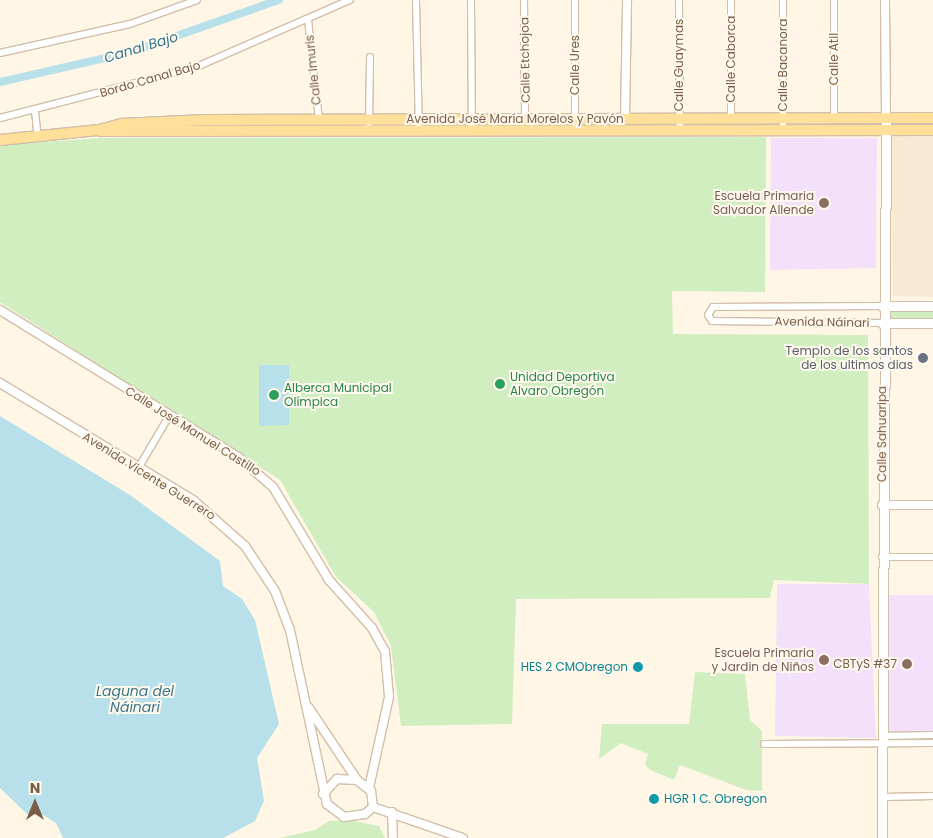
<!DOCTYPE html>
<html>
<head>
<meta charset="utf-8">
<style>
	body { margin:0 }
	#map { position:relative; width:933px; height:838px; overflow:hidden; background:#fff6e5; font-family:Poppins,sans-serif }
	div>[style] { position:absolute }
	.residential>* { inset:0; background:#f7e9d2 }
	.education>* { inset:0; background:#f3e1fb }
	.green>* { inset:0; background:#d1eec1 }
	.water>* { inset:0; background:#b7e0eb }
	.canal>* { height:8px; margin:-4px; padding:0 4px; transform-origin:4px; border-radius:4px; background:#b7e0eb }
	.roads { filter:drop-shadow(1px 0 #d2bea9) drop-shadow(-1px 0 #d2bea9) drop-shadow(0 1px #d2bea9) drop-shadow(0 -1px #d2bea9) }
	.minor>* { height:6px; margin:-3px; padding:0 3px; transform-origin:3px; border-radius:3px; background:#fff }
	.tertiary>* { height:8px; margin:-4px; padding:0 4px; transform-origin:4px; border-radius:4px; background:#fff }
	.secondary>* { height:9px; margin:-4.5px; padding:0 4.5px; transform-origin:4.5px; border-radius:4.5px; background:#fff }
	.primary>* { height:10px; margin:-5px; padding:0 5px; transform-origin:5px; border-radius:5px; background:#ffe09b }
	.dots>* { width:14px; height:14px; translate:-50% -50%; box-sizing:border-box; border:2px solid #fff9ed; border-radius:50% }
	span { translate:-50% -50%; white-space:nowrap; text-align:center; line-height:1.15; -webkit-text-stroke:4px #fff9ed; paint-order:stroke }
	.street-label { font-size:12px; color:#7b5d47 }
	.education-label { font-size:12px; color:#785e54 }
	.right { translate:-100% -50%; text-align:right }
	.worship-label { font-size:12px; color:#5b616d }
	.leisure-label { font-size:12px; color:#27864d }
	.left { translate:0 -50%; text-align:left }
	.culture-label { font-size:12px; color:#0d838f }
	.water-label { font-size:14px; color:#3b7789; font-style:italic }
	.north { position:absolute; left:10px; top:778px; width:50px; height:50px; -webkit-text-stroke:4px #fff9ed; paint-order:stroke; rotate:0deg; font-size:14px; font-weight:700; line-height:20px; text-align:center; color:#7b5d47 }
	.north::after { content:''; display:block; margin:auto; width:18px; height:22px; background:#7b5d47; clip-path:polygon(50% 0,100% 100%,50% 72%,0 100%) }
</style>
</head>
<body>
<div id="map">
	<div class="residential">
		<div style="clip-path:polygon(891px 136px,933px 136px,933px 297px,893px 296px)"></div>
	</div>
	<div class="education">
		<div style="clip-path:polygon(771px 138px,877px 138px,876px 268px,770px 270px)"></div>
		<div style="clip-path:polygon(777px 584px,869px 584px,876px 738px,775px 736px)"></div>
		<div style="clip-path:polygon(881px 595px,933px 595px,933px 733px,891px 734px,882px 742px)"></div>
	</div>
	<div class="green">
		<div style="clip-path:polygon(766px 137px,765px 292px,672px 291px,673px 334px,868px 335px,869px 584px,774px 580px,770px 598px,516px 599px,512px 724px,401px 726px,391px 646px,374px 612px,336px 577px,280px 480px,0 302px,0 145px,98px 138px)"></div>
		<div style="clip-path:polygon(933px 308px,933px 321px,891px 321px,884px 313px)"></div>
		<div style="clip-path:polygon(695px 672px,745px 674px,750px 720px,762px 731px,762px 791px,746px 790px,680px 765px,674px 780px,650px 770px,645px 765px,648px 754px,621px 743px,599px 759px,602px 724px,689px 724px)"></div>
		<div style="clip-path:polygon(349px 820px,379px 826px,385px 838px,280px 838px,315px 830px,329px 821px)"></div>
	</div>
	<div class="water">
		<div style="clip-path:polygon(259px 365px,289px 365px,289px 425px,259px 426px)"></div>
		<div style="clip-path:polygon(0 416px,130px 495px,220px 561px,223px 586px,242px 599px,255px 620px,279px 724px,257px 758px,264px 801px,255px 821px,223px 838px,63px 838px,56px 823px,43px 815px,27px 814px,0 788px)"></div>
	</div>
	<div class="canal">
		<div style="left:0;top:82px;width:134px;rotate:-12.9deg"></div>
		<div style="left:131px;top:52px;width:157px;rotate:-19.4deg"></div>
	</div>
	<div class="roads">
		<div class="minor">
			<div style="left:416px;top:0;width:130px;rotate:88.7deg"></div>
			<div style="left:471px;top:0;width:130px;rotate:89.6deg"></div>
			<div style="left:524px;top:0;width:119px;rotate:89.5deg"></div>
			<div style="left:575px;top:0;width:131px;rotate:90deg"></div>
			<div style="left:679px;top:0;width:130px;rotate:89.6deg"></div>
			<div style="left:731px;top:0;width:119px;rotate:90deg"></div>
			<div style="left:783px;top:0;width:130px;rotate:90deg"></div>
			<div style="left:834px;top:0;width:119px;rotate:90deg"></div>
			<div style="left:308px;top:20px;width:101px;rotate:83.7deg"></div>
			<div style="left:0;top:53px;width:133px;rotate:-12.6deg"></div>
			<div style="left:130px;top:24px;width:71px;rotate:-19.7deg"></div>
			<div style="left:35px;top:111px;width:27px;rotate:84deg"></div>
			<div style="left:0;top:118px;width:200px;rotate:-14.5deg"></div>
			<div style="left:194px;top:68px;width:170px;rotate:-23.6deg"></div>
			<div style="left:369px;top:123px;width:66px;rotate:-89.1deg"></div>
			<div style="left:882px;top:306px;width:169px;rotate:179.7deg"></div>
			<div style="left:713px;top:307px;width:9px;rotate:122deg"></div>
			<div style="left:708px;top:315px;width:7px;rotate:56deg"></div>
			<div style="left:712px;top:321px;width:170px;rotate:0.7deg"></div>
			<div style="left:139px;top:467px;width:59px;rotate:-59.5deg"></div>
			<div style="left:882px;top:557px;width:51px"></div>
			<div style="left:882px;top:736px;width:51px;rotate:-1.1deg"></div>
			<div style="left:764px;top:744px;width:169px;rotate:-0.3deg"></div>
			<div style="left:883px;top:797px;width:50px;rotate:-1.1deg"></div>
		</div>
		<div class="tertiary">
			<div style="left:885px;top:0;width:119px;rotate:89.5deg"></div>
			<div style="left:625px;top:119px;width:119px;rotate:-89deg"></div>
			<div style="left:0;top:310px;width:280px;rotate:31.7deg"></div>
			<div style="left:238px;top:457px;width:46px;rotate:40.6deg"></div>
			<div style="left:273px;top:487px;width:109px;rotate:58.9deg"></div>
			<div style="left:329px;top:580px;width:64px;rotate:48.1deg"></div>
			<div style="left:372px;top:628px;width:26px;rotate:61deg"></div>
			<div style="left:385px;top:651px;width:46px;rotate:85deg"></div>
			<div style="left:389px;top:697px;width:93px;rotate:102.4deg"></div>
			<div style="left:0;top:383px;width:226px;rotate:31.2deg"></div>
			<div style="left:193px;top:500px;width:69px;rotate:41.5deg"></div>
			<div style="left:245px;top:546px;width:54px;rotate:56.3deg"></div>
			<div style="left:275px;top:591px;width:42px;rotate:69deg"></div>
			<div style="left:290px;top:630px;width:178px;rotate:78deg"></div>
			<div style="left:327px;top:804px;width:21px;rotate:37deg"></div>
			<div style="left:344px;top:817px;width:21px;rotate:-8deg"></div>
			<div style="left:365px;top:814px;width:11px;rotate:-41deg"></div>
			<div style="left:373px;top:807px;width:16px;rotate:-97deg"></div>
			<div style="left:371px;top:791px;width:18px;rotate:-142deg"></div>
			<div style="left:357px;top:780px;width:87px;rotate:-123.7deg"></div>
			<div style="left:882px;top:505px;width:51px"></div>
			<div style="left:323px;top:794px;width:21px;rotate:-47deg"></div>
			<div style="left:337px;top:779px;width:20px;rotate:3deg"></div>
			<div style="left:373px;top:807px;width:95px;rotate:19deg"></div>
			<div style="left:392px;top:812px;width:26px;rotate:88deg"></div>
		</div>
		<div class="secondary">
			<div style="left:882px;top:306px;width:51px"></div>
			<div style="left:882px;top:323px;width:51px"></div>
			<div style="left:882px;top:838px;width:719px;rotate:-89.68deg"></div>
		</div>
		<div class="primary">
			<div style="left:100px;top:131px;width:833px;rotate:-0.07deg"></div>
			<div style="left:0;top:140px;width:100px;rotate:-5.8deg"></div>
			<div style="left:99px;top:130px;width:24px;rotate:-15deg"></div>
			<div style="left:122px;top:124px;width:82px;rotate:-2.8deg"></div>
			<div style="left:204px;top:120px;width:729px;rotate:-0.16deg"></div>
		</div>
	</div>
	<div class="dots">
		<div style="left:824px;top:203px;background:#8d6e63"></div>
		<div style="left:923px;top:358px;background:#6b7280"></div>
		<div style="left:500px;top:384px;background:#2e9e5b"></div>
		<div style="left:274px;top:395px;background:#2e9e5b"></div>
		<div style="left:824px;top:660px;background:#8d6e63"></div>
		<div style="left:907px;top:664px;background:#8d6e63"></div>
		<div style="left:638px;top:667px;background:#0f9aa8"></div>
		<div style="left:654px;top:799px;background:#0f9aa8"></div>
	</div>
	<div class="street-label">
		<span style="left:731px;top:59px;rotate:-90deg">Calle Caborca</span>
		<span style="left:834px;top:59px;rotate:-90deg">Calle Atil</span>
		<span style="left:525px;top:60px;rotate:-91deg">Calle Etchojoa</span>
		<span style="left:575px;top:65px;rotate:-90deg">Calle Ures</span>
		<span style="left:679px;top:65px;rotate:-90deg">Calle Guaymas</span>
		<span style="left:783px;top:65px;rotate:-90deg">Calle Bacanora</span>
		<span style="left:313px;top:70px;rotate:-96deg">Calle Imuris</span>
		<span style="left:150px;top:79px;rotate:-16deg">Bordo Canal Bajo</span>
		<span style="left:515px;top:119px">Avenida José María Morelos y Pavón</span>
		<span style="left:822px;top:322px;rotate:1deg">Avenida Náinari</span>
		<span style="left:193px;top:431px;rotate:32deg">Calle José Manuel Castillo</span>
		<span style="left:882px;top:434px;rotate:-90deg">Calle Sahuaripa</span>
		<span style="left:149px;top:476px;rotate:32deg">Avenida Vicente Guerrero</span>
	</div>
	<div class="education-label">
		<span class="right" style="left:814px;top:203px">Escuela Primaria<br>Salvador Allende</span>
		<span class="right" style="left:814px;top:660px">Escuela Primaria<br>y Jardin de Niños</span>
		<span class="right" style="left:897px;top:664px">CBTyS #37</span>
	</div>
	<div class="worship-label">
		<span class="right" style="left:913px;top:358px">Templo de los santos<br>de los ultimos dias</span>
	</div>
	<div class="leisure-label">
		<span class="left" style="left:510px;top:384px">Unidad Deportiva<br>Alvaro Obregón</span>
		<span class="left" style="left:284px;top:395px">Alberca Municipal<br>Olímpica</span>
	</div>
	<div class="culture-label">
		<span class="right" style="left:628px;top:667px">HES 2 CMObregon</span>
		<span class="left" style="left:664px;top:799px">HGR 1 C. Obregon</span>
	</div>
	<div class="water-label">
		<span style="left:141px;top:47px;rotate:-17deg">Canal Bajo</span>
		<span style="left:135px;top:699px">Laguna del<br>Náinari</span>
	</div>
	<div class="north">N</div>
</div>
</body>
</html>
